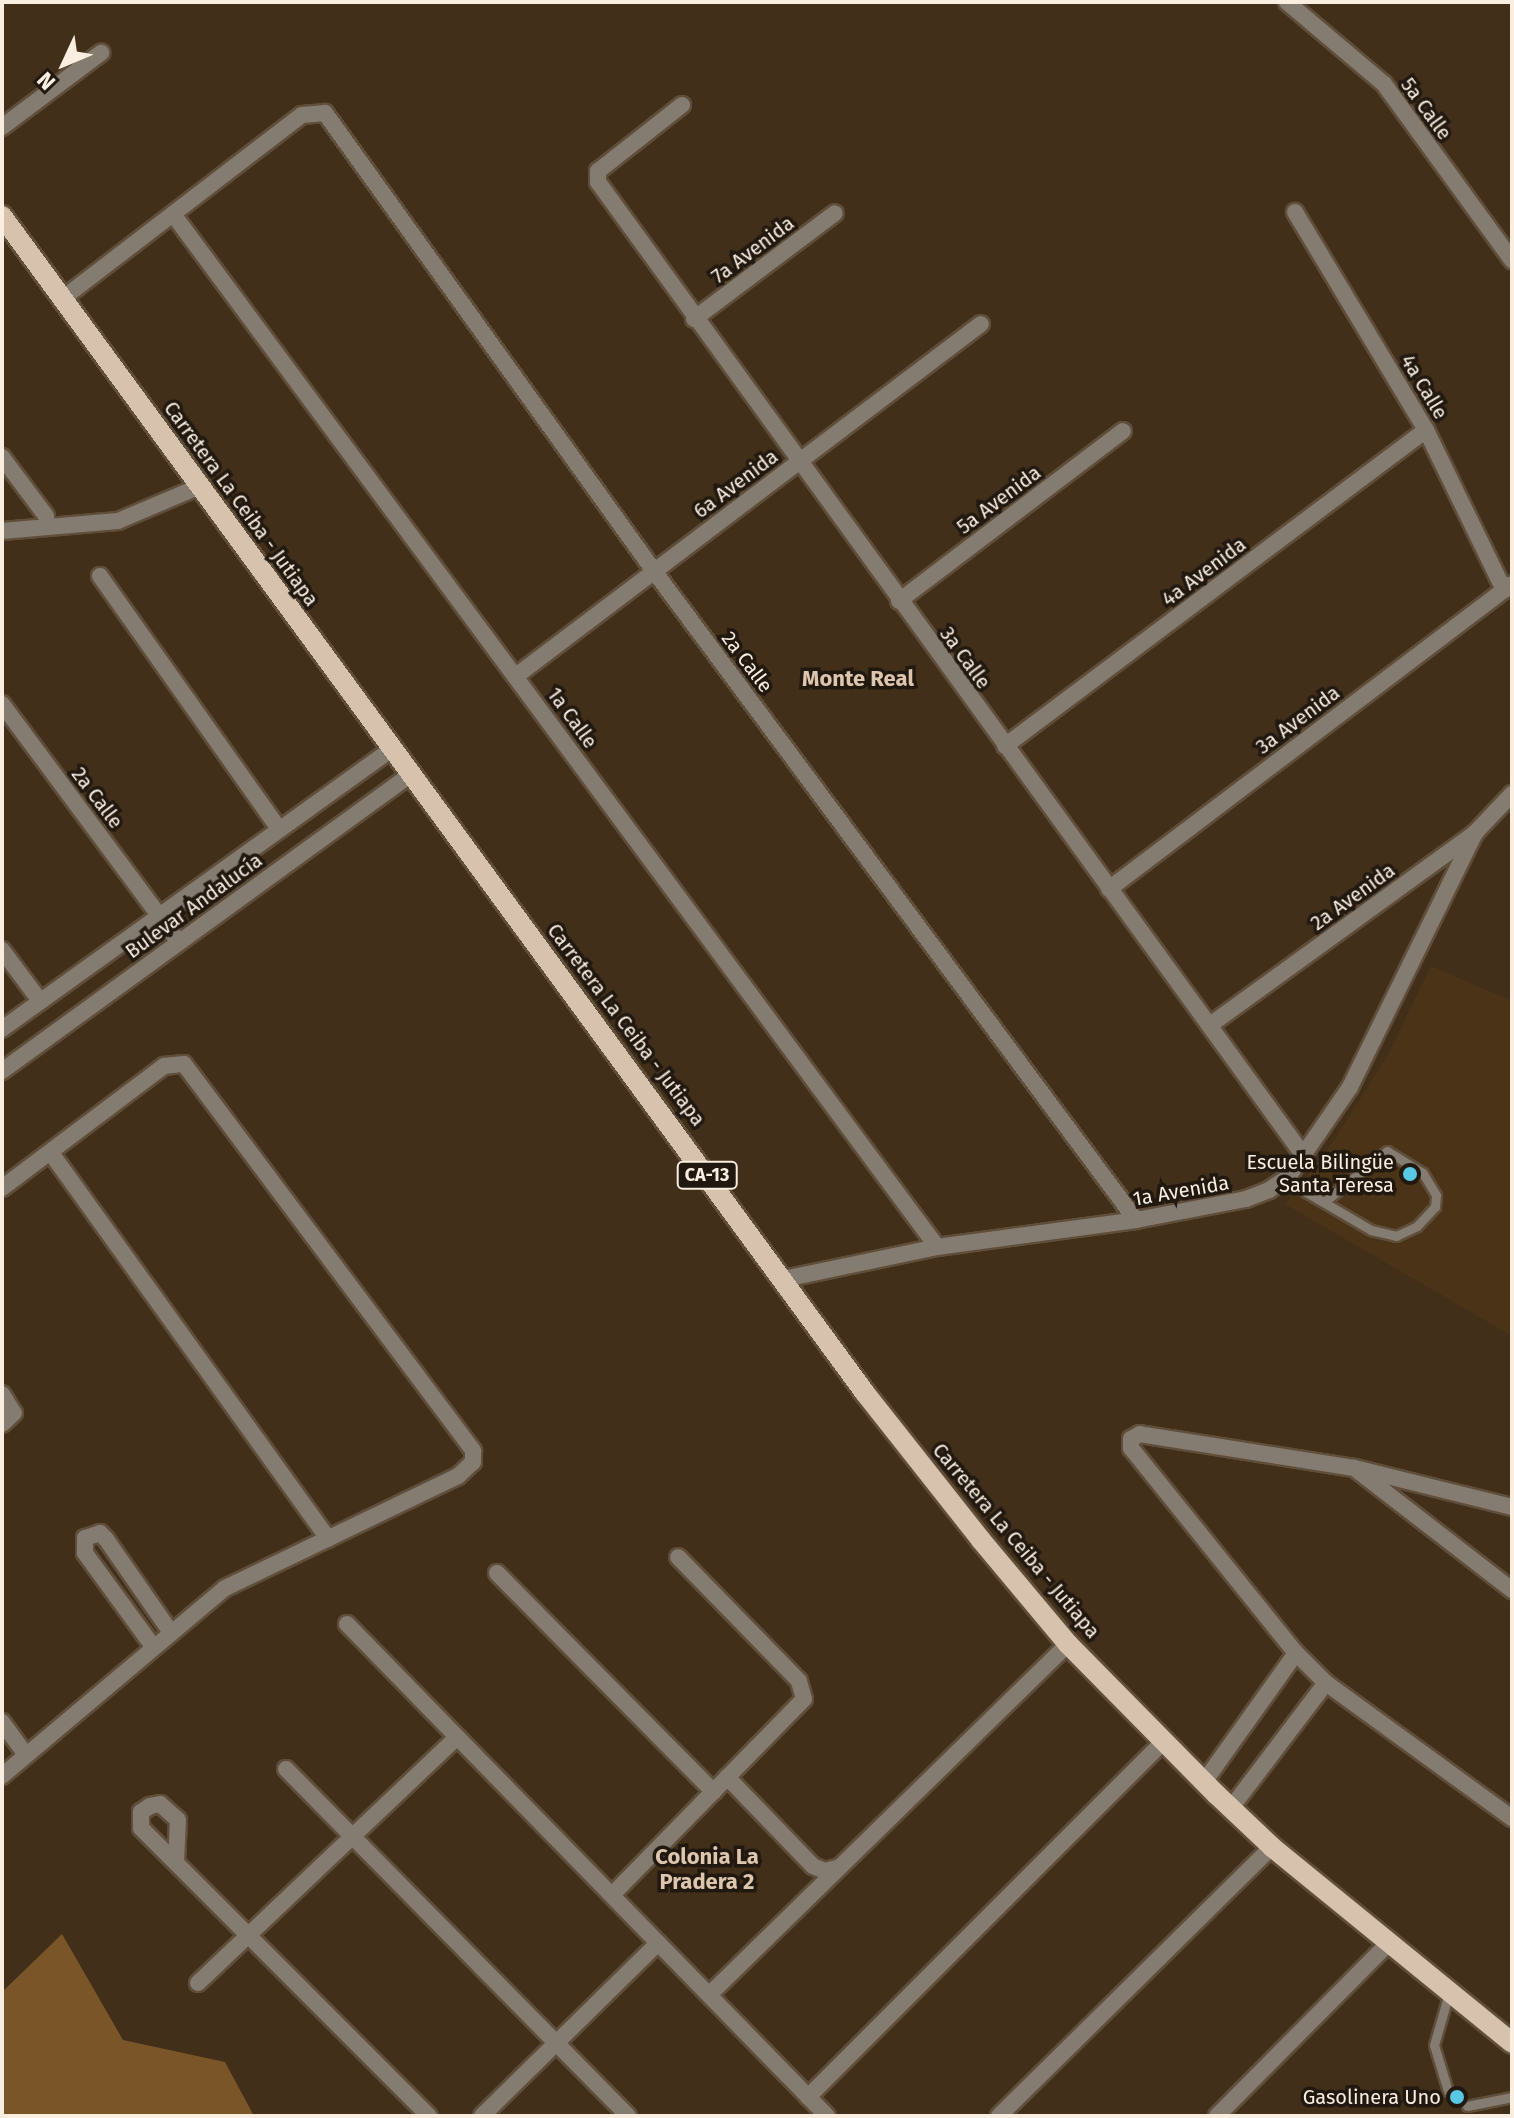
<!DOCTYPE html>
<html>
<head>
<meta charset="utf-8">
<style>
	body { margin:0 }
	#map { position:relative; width:1514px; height:2118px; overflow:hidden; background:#412f1a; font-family:"Fira Sans",sans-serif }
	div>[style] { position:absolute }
	.built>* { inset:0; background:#4b3318 }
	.green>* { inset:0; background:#7a5528 }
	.roads { filter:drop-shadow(2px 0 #5f4e3a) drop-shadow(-2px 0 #5f4e3a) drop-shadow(0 2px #5f4e3a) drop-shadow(0 -2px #5f4e3a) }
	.lane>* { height:9px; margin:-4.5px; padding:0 4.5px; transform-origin:4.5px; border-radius:4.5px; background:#847b71 }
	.street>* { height:16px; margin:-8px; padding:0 8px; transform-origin:8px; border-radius:8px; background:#847b71 }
	.primary>* { height:20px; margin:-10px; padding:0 10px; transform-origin:10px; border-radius:10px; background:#d6c2ad }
	.dots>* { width:22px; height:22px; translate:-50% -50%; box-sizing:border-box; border:4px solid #211910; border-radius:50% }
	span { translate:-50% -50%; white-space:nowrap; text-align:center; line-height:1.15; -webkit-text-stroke:7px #211910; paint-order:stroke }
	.shield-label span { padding:2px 6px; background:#211910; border:2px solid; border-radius:6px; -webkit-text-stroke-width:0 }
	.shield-label { font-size:18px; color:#faeee1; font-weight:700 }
	.street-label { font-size:20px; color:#faeee1 }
	.poi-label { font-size:20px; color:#faeee1 }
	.right { translate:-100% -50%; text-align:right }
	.neighbourhood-label { font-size:22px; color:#ddc6ad; font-weight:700 }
	.frame { position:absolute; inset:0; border:4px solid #faeee1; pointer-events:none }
	.north { position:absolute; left:24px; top:24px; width:80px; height:80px; -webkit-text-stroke:6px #211910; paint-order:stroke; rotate:226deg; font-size:22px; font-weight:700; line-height:32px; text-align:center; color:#faeee1 }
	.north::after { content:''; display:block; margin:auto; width:28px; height:36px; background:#faeee1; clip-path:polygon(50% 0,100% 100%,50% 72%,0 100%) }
</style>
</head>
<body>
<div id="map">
	<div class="built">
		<div style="clip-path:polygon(1431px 966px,1512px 1001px,1512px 1336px,1285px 1204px,1332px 1143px,1388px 1055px)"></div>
	</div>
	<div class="green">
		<div style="clip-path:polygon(62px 1934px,123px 2040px,225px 2062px,254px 2116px,2px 2116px,2px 1992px)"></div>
	</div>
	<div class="roads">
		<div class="lane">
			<div style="left:1288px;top:1177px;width:23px;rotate:40deg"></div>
			<div style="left:1306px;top:1192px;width:75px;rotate:30.3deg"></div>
			<div style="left:1371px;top:1230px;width:26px;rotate:13deg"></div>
			<div style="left:1396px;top:1236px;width:23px;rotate:-25deg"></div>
			<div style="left:1417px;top:1226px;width:26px;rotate:-47deg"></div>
			<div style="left:1435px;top:1207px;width:12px;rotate:-85deg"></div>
			<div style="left:1436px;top:1195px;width:26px;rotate:-121deg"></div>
			<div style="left:1423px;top:1173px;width:42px;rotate:-148.6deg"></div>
			<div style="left:1387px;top:1151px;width:81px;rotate:141deg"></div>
			<div style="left:1448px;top:2091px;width:48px;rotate:-106.9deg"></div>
			<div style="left:1434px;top:2045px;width:54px;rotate:-73.9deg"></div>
			<div style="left:1467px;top:2106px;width:46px;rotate:-11.3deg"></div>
		</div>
		<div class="street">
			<div style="left:1287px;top:2px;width:127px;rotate:40.2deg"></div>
			<div style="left:1384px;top:84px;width:218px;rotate:54deg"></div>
			<div style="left:682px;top:105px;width:107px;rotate:141.8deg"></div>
			<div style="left:598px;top:171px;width:11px;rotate:90deg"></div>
			<div style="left:598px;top:182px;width:1202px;rotate:54.07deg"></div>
			<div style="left:2px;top:127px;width:124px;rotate:-36.8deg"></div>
			<div style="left:1295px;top:212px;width:254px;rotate:59deg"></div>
			<div style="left:1426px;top:430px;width:178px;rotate:64deg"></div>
			<div style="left:173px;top:214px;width:1285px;rotate:53.51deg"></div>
			<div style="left:62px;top:299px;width:302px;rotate:-37.5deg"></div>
			<div style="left:302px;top:115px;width:23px;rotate:-5deg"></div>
			<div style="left:325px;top:113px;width:564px;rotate:54.31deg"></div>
			<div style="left:654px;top:571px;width:808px;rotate:53.4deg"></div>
			<div style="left:694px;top:319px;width:176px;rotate:-36.9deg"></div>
			<div style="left:2px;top:457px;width:74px;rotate:53.3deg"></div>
			<div style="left:2px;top:531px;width:116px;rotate:-4.9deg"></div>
			<div style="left:118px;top:521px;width:87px;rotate:-23deg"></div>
			<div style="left:100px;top:576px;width:310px;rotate:54.7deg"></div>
			<div style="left:899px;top:601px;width:281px;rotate:-37.2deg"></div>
			<div style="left:516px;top:676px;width:583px;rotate:-37.13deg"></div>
			<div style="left:2px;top:704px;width:297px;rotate:53.4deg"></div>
			<div style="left:1005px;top:746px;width:526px;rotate:-36.89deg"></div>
			<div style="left:1109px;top:889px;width:505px;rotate:-37.12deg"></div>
			<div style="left:2px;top:950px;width:64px;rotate:53.3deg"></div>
			<div style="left:1210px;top:1025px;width:327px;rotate:-35.9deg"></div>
			<div style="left:1475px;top:833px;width:54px;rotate:-46.5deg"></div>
			<div style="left:2px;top:1029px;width:480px;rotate:-35.7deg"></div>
			<div style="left:2px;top:1071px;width:504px;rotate:-35.96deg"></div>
			<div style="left:51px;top:1153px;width:475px;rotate:54.3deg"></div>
			<div style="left:2px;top:1188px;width:203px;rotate:-37deg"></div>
			<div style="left:164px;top:1066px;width:20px;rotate:-6deg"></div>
			<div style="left:184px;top:1064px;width:483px;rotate:53.2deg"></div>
			<div style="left:473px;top:1451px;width:11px;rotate:90deg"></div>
			<div style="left:473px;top:1462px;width:21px;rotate:137deg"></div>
			<div style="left:458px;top:1476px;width:259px;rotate:154.3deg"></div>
			<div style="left:225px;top:1588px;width:292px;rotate:139.9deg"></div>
			<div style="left:784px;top:1279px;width:156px;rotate:-11.8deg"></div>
			<div style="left:937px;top:1247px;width:201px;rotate:-7.7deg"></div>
			<div style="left:1136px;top:1220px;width:112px;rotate:-10.8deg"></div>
			<div style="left:1246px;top:1199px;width:25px;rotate:-21deg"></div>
			<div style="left:1269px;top:1190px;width:23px;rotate:-34deg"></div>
			<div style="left:1288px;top:1177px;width:109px;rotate:-55.4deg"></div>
			<div style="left:1350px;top:1087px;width:283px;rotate:-63.8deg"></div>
			<div style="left:2px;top:1394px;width:22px;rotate:58deg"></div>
			<div style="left:14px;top:1413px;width:16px;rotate:137deg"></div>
			<div style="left:1358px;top:1471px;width:195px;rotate:37.7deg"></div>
			<div style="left:1512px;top:1507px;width:163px;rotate:-166.1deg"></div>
			<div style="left:1354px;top:1468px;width:217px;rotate:-171deg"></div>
			<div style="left:1140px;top:1434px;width:10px;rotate:151deg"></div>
			<div style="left:1131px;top:1439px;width:9px;rotate:90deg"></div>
			<div style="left:1131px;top:1448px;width:263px;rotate:51.2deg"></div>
			<div style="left:1296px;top:1653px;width:42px;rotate:45deg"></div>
			<div style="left:1326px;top:1683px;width:230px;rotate:36deg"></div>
			<div style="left:497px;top:1573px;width:308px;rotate:45.3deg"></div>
			<div style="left:347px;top:1624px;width:687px;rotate:45.71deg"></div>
			<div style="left:152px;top:1645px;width:114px;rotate:-126.1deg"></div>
			<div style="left:85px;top:1553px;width:15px;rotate:-90deg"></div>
			<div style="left:85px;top:1538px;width:16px;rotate:-18deg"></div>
			<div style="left:100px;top:1533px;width:8px;rotate:45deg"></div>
			<div style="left:106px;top:1539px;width:112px;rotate:55.2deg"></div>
			<div style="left:2px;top:1722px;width:41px;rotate:54deg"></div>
			<div style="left:286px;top:1769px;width:487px;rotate:45.4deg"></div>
			<div style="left:727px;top:1777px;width:124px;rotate:46deg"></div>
			<div style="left:813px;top:1866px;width:13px;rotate:23deg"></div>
			<div style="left:825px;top:1871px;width:11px;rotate:-15deg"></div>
			<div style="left:1204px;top:1782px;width:158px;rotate:-54.5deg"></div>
			<div style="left:1231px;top:1808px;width:157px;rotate:-52.8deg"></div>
			<div style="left:176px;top:1862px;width:42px;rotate:-87.3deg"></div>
			<div style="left:178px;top:1820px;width:24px;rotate:-138deg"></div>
			<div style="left:160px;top:1804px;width:10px;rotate:169deg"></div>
			<div style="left:150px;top:1806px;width:11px;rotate:146deg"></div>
			<div style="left:141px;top:1812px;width:16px;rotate:90deg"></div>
			<div style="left:141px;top:1828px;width:407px;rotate:45deg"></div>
			<div style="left:612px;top:1895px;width:274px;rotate:-45.6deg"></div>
			<div style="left:804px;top:1699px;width:19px;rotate:-106deg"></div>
			<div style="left:799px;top:1681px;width:173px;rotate:-134.3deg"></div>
			<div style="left:198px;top:1983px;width:357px;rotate:-43.5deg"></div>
			<div style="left:709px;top:1995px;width:502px;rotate:-44.35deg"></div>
			<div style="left:808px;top:2097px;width:503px;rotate:-45deg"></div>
			<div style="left:482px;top:2116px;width:247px;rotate:-44.5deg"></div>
			<div style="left:999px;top:2116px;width:383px;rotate:-44.6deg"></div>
			<div style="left:1217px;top:2116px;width:243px;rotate:-45.2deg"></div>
		</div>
		<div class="primary">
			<div style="left:2px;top:216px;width:1459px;rotate:53.75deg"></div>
			<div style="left:865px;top:1393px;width:187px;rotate:51.7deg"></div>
			<div style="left:981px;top:1540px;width:136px;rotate:50.1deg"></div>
			<div style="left:1068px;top:1644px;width:211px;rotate:45.4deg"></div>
			<div style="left:1216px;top:1794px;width:77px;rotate:43.4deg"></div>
			<div style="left:1272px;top:1847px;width:310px;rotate:39.2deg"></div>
		</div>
	</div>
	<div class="dots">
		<div style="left:1410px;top:1174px;background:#58c8e4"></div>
		<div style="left:1457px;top:2097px;background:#58c8e4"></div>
	</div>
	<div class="shield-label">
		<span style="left:707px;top:1175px">CA-13</span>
	</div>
	<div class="street-label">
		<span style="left:1426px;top:109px;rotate:54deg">5a Calle</span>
		<span style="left:753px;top:250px;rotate:-37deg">7a Avenida</span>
		<span style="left:1424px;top:387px;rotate:59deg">4a Calle</span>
		<span style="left:736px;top:484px;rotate:-37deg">6a Avenida</span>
		<span style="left:999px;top:500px;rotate:-37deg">5a Avenida</span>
		<span style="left:241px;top:504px;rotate:54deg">Carretera La Ceiba - Jutiapa</span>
		<span style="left:1204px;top:572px;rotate:-37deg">4a Avenida</span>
		<span style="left:965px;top:658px;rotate:54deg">3a Calle</span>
		<span style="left:747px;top:662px;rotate:53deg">2a Calle</span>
		<span style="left:572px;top:718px;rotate:54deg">1a Calle</span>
		<span style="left:1298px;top:720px;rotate:-37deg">3a Avenida</span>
		<span style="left:97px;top:798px;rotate:53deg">2a Calle</span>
		<span style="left:1353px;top:897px;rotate:-36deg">2a Avenida</span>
		<span style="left:194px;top:906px;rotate:-36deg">Bulevar Andalucía</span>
		<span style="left:626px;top:1025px;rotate:53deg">Carretera La Ceiba - Jutiapa</span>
		<span style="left:1181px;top:1191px;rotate:-10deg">1a Avenida</span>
		<span style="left:1016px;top:1541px;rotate:50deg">Carretera La Ceiba - Jutiapa</span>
	</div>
	<div class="poi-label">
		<span class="right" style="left:1394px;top:1174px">Escuela Bilingüe<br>Santa Teresa</span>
		<span class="right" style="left:1441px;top:2097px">Gasolinera Uno</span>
	</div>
	<div class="neighbourhood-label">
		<span style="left:858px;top:679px">Monte Real</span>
		<span style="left:707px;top:1869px">Colonia La<br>Pradera 2</span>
	</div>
	<div class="frame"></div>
	<div class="north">N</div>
</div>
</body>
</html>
